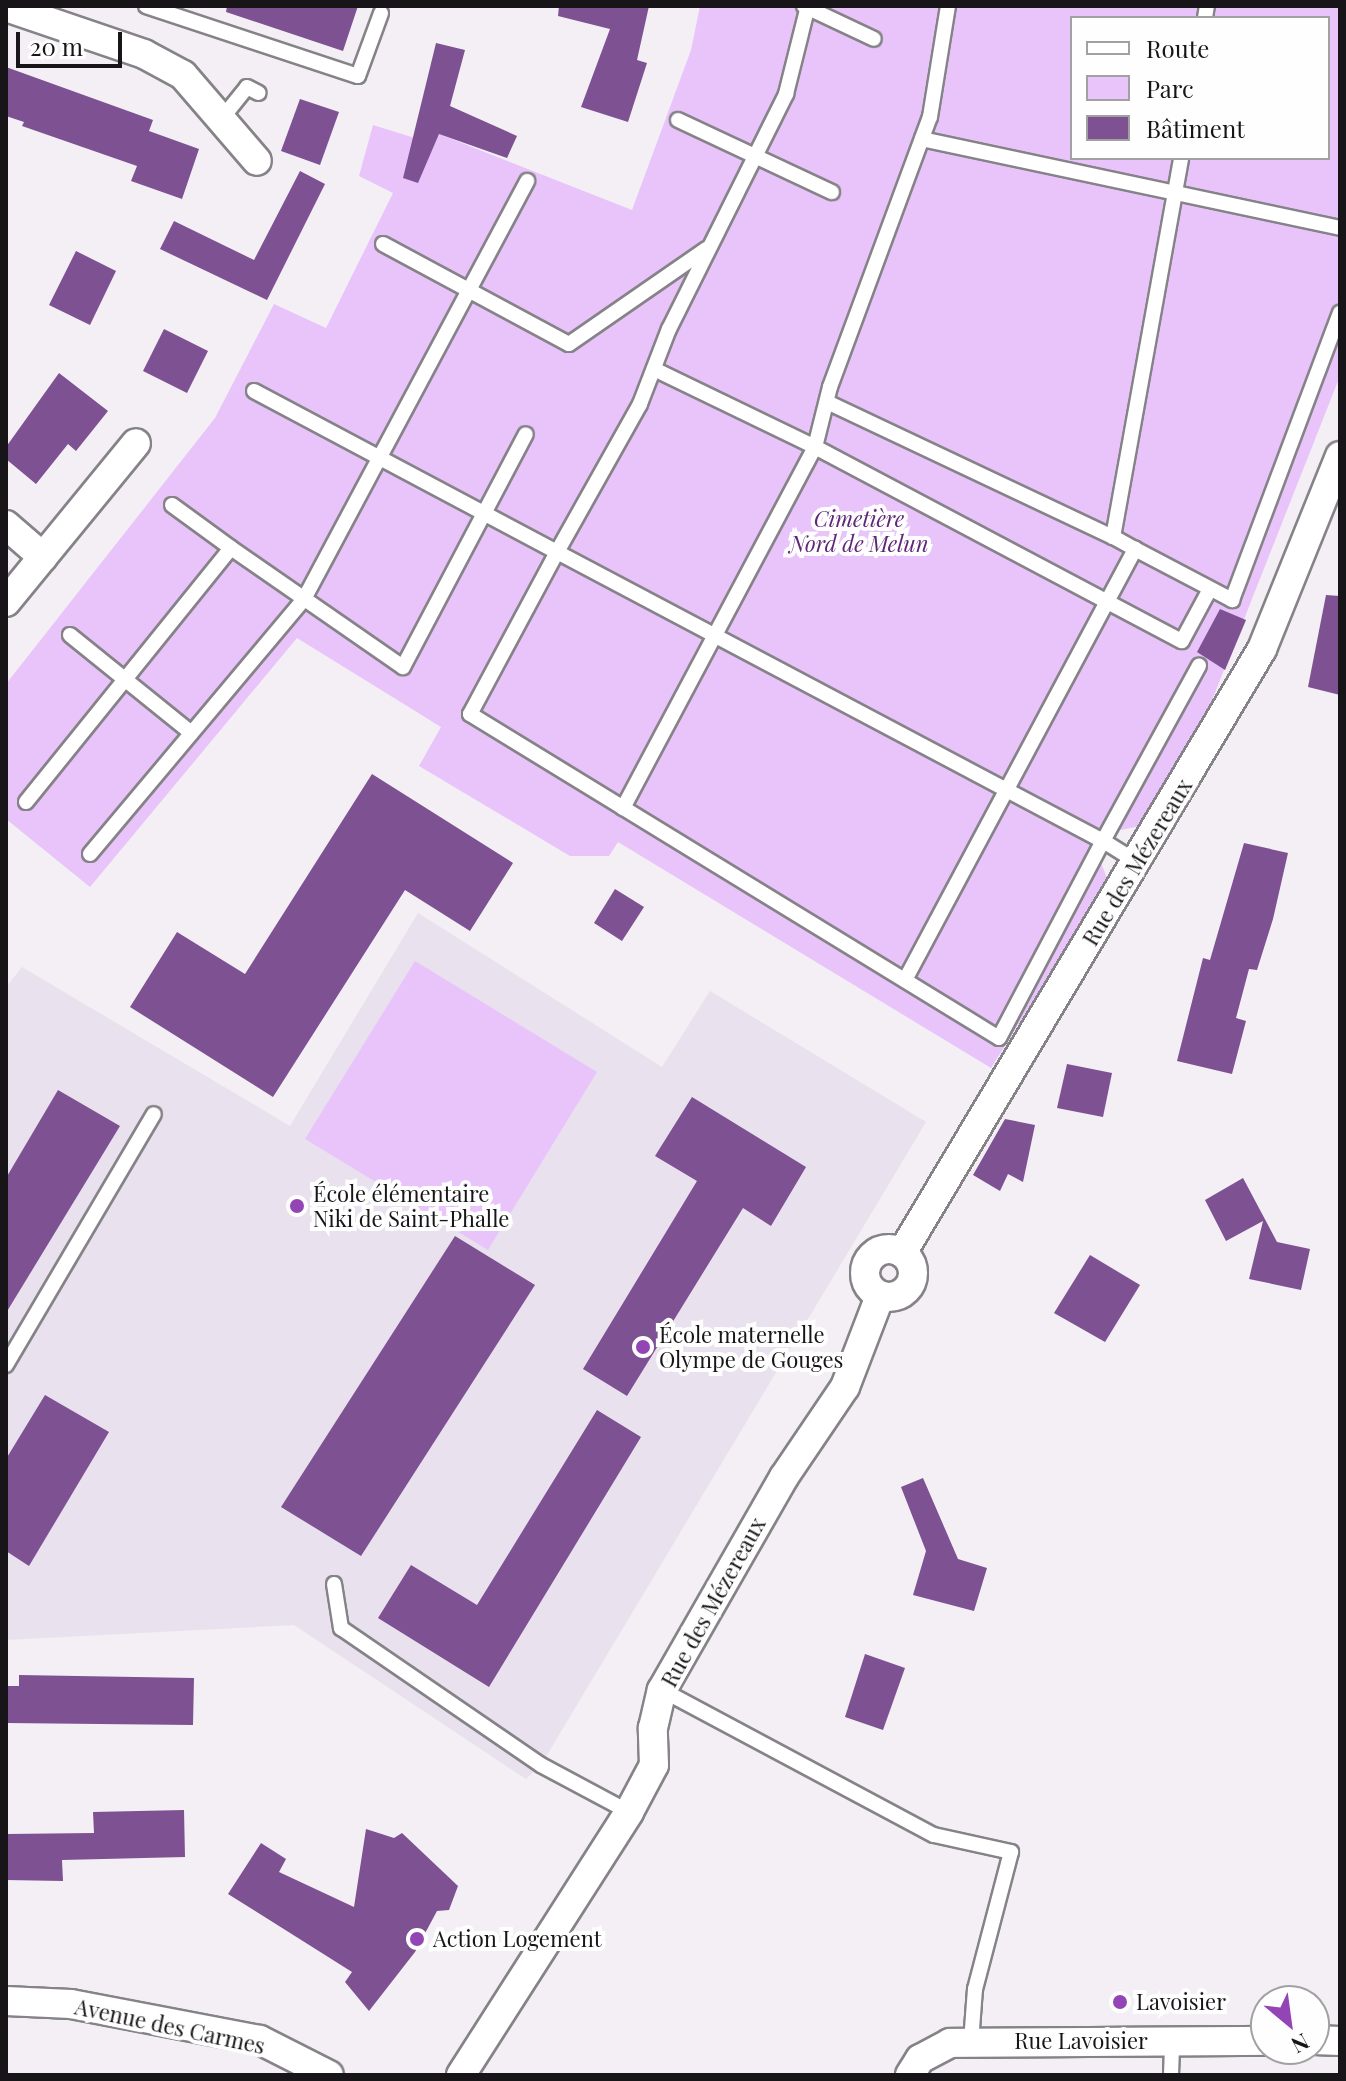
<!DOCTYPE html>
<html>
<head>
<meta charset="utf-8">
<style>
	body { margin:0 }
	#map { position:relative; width:1346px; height:2081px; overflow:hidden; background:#f3eff5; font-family:"Playfair Display",serif }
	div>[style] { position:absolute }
	.built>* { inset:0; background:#e9e1ed }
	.green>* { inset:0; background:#e8c4fb }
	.building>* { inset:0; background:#7d5192 }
	.roads { filter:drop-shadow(2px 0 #868388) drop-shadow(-2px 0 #868388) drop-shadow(0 2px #868388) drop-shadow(0 -2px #868388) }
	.service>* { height:14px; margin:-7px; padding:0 7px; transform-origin:7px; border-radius:7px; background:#fff }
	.minor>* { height:28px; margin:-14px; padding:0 14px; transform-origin:14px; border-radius:14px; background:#fff }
	.minor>.ring { margin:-14px; padding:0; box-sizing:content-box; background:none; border:28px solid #fff; border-radius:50% }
	.dots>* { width:22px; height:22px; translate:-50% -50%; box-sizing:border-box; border:4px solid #fefefe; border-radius:50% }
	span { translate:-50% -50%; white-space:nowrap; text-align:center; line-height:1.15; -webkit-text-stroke:8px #fefefe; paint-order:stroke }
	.park-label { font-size:22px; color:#5f2577; font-style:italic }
	.street-label { font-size:22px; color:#171517 }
	.poi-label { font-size:22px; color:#171517 }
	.left { translate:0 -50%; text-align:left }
	.frame { position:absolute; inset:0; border:8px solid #171517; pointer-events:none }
	.legend { position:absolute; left:1070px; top:16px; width:260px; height:144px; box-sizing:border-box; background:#fefefe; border:2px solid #a2a1a2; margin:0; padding:10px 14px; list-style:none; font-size:24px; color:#171517 }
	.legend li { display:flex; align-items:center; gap:16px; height:40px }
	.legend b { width:40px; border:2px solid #a2a1a2 }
	.north { position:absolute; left:1250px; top:1985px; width:80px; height:80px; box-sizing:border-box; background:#fefefe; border:2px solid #a2a1a2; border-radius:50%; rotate:151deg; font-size:22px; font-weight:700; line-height:32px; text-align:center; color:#171517 }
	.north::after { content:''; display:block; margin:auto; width:28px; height:36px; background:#9344b5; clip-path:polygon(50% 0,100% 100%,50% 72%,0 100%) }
	.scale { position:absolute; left:16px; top:32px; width:106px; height:36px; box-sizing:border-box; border:4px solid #171517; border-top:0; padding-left:10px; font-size:24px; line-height:28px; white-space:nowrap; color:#171517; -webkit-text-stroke:6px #fefefe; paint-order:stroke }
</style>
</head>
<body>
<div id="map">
	<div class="built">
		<div style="clip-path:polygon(418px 913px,662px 1067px,710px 991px,926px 1122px,541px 1765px,526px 1779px,294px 1625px,6px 1640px,6px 987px,22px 967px,290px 1126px)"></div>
	</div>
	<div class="green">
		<div style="clip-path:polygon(evenodd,700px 6px,1340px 6px,1340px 376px,1209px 708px,1140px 826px,1116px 831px,1100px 860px,1108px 881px,991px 1068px,618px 842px,609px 856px,570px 856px,419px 766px,441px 727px,297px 638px,90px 887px,6px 819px,6px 684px,215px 418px,274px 304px,326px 328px,393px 193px,359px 176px,373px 125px,434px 144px,439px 134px,632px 210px,691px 50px,700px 6px,1072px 18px,1328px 18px,1328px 158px,1072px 158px,1072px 18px)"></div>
		<div style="clip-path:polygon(415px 961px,597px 1072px,488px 1250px,305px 1139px)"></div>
	</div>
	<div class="building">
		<div style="clip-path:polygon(227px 6px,358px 6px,343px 51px,226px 12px)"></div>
		<div style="clip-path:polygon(559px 6px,649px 6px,637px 60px,647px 63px,628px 122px,581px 107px,610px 29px,558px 16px)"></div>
		<div style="clip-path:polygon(436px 43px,465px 50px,450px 106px,517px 136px,507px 158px,439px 134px,418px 183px,403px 178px)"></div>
		<div style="clip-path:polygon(6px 67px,153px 120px,149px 131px,199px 149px,182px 199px,131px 181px,137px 166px,22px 126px,24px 122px,6px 116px)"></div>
		<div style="clip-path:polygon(300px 99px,339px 112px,320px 165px,281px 151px)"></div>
		<div style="clip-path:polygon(300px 171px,325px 184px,267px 300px,160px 249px,174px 221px,254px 260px)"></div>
		<div style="clip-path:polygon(76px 251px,116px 271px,90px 325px,49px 305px)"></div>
		<div style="clip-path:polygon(164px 329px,208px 351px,187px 393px,143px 371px)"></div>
		<div style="clip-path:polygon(59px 373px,108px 411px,76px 451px,68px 444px,36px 484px,6px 459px,6px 447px)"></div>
		<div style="clip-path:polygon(1326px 595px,1340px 596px,1340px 695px,1308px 687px)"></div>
		<div style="clip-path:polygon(1220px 609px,1246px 620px,1225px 670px,1197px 652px)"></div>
		<div style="clip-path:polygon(372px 774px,513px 863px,470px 931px,405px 890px,273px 1097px,130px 1007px,177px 932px,245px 974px)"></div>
		<div style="clip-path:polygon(1244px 843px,1288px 853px,1273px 919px,1257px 970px,1249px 969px,1236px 1018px,1246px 1021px,1232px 1074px,1177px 1061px,1203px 958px,1210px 960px)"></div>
		<div style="clip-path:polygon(615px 889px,644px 907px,622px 941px,594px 923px)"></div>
		<div style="clip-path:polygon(1067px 1064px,1112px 1073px,1103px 1117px,1057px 1108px)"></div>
		<div style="clip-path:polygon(58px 1090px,120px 1126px,6px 1313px,6px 1178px)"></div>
		<div style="clip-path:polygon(692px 1097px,806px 1167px,771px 1226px,743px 1208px,627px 1396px,583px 1369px,697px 1181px,655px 1156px)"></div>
		<div style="clip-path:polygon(1005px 1119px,1035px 1125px,1023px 1182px,1008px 1174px,1000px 1191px,973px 1175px)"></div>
		<div style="clip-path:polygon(1243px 1178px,1277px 1242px,1310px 1249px,1301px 1290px,1249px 1279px,1263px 1221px,1226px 1241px,1205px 1200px)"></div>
		<div style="clip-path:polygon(455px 1236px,535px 1285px,361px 1556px,281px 1507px)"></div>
		<div style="clip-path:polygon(1090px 1255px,1140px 1285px,1105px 1342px,1054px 1313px)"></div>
		<div style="clip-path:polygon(45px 1395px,109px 1432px,29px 1566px,6px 1551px,6px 1459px)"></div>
		<div style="clip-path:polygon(597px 1410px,641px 1437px,489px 1687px,378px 1618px,411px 1565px,477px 1605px)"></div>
		<div style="clip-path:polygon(923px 1478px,958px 1559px,987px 1568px,974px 1611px,913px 1595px,926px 1551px,901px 1487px)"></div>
		<div style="clip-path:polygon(865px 1654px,905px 1668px,883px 1730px,845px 1717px)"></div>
		<div style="clip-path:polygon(19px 1675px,194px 1678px,193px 1725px,6px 1723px,6px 1686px,19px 1686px)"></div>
		<div style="clip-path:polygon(184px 1810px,185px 1857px,62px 1860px,63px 1881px,6px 1880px,6px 1834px,94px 1833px,93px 1812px)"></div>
		<div style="clip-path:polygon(366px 1829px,394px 1838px,402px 1833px,458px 1886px,449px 1910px,437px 1911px,415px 1952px,369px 2011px,345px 1982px,352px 1972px,228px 1894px,261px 1843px,286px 1859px,279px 1872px,354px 1907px)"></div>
	</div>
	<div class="roads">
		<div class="service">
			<div style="left:146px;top:6px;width:223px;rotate:18.3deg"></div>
			<div style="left:358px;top:76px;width:67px;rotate:-69.9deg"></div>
			<div style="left:804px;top:6px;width:77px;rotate:25.2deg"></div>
			<div style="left:1205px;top:18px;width:12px;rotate:-81deg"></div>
			<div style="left:223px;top:117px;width:38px;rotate:-51deg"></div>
			<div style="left:247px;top:87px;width:13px;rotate:27deg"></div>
			<div style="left:678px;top:120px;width:170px;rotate:25.1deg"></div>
			<div style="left:922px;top:139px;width:427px;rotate:12deg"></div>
			<div style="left:383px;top:244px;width:211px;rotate:28.3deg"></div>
			<div style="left:569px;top:344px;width:167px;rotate:-34.7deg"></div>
			<div style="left:654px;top:369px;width:179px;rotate:25.8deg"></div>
			<div style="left:815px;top:447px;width:415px;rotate:27.9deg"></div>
			<div style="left:1182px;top:641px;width:59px;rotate:-61.7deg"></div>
			<div style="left:254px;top:391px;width:343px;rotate:28deg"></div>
			<div style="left:557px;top:552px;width:170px;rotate:-60.7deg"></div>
			<div style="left:640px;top:404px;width:80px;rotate:-68.9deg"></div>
			<div style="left:669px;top:329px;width:263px;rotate:-63.5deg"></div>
			<div style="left:786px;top:94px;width:91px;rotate:-76deg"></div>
			<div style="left:827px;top:402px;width:316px;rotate:25.3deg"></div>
			<div style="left:231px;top:548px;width:209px;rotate:34.7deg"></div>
			<div style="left:403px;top:667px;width:263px;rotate:-62.2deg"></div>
			<div style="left:1135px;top:549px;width:25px;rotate:-151deg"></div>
			<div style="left:1113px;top:537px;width:385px;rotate:-79.8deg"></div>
			<div style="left:70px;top:635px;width:154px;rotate:38.9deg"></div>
			<div style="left:26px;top:802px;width:326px;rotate:-51.1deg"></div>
			<div style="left:231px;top:548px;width:73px;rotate:-143.9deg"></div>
			<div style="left:623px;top:808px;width:409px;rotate:-62deg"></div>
			<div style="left:815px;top:447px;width:62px;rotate:-76deg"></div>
			<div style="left:830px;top:387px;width:288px;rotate:-69.7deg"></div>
			<div style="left:930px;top:117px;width:112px;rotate:-80.8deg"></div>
			<div style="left:90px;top:854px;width:333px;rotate:-50deg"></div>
			<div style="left:304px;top:599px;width:474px;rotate:-61.9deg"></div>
			<div style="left:1137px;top:862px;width:40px;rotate:-148deg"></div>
			<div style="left:1103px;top:841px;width:618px;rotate:-152.11deg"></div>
			<div style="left:557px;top:552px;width:184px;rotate:118.2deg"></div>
			<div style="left:470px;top:714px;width:620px;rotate:31.49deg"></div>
			<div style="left:999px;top:1038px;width:223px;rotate:-62.2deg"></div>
			<div style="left:1103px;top:841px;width:200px;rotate:-61.3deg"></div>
			<div style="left:905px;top:980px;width:489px;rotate:-61.9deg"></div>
			<div style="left:1135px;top:549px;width:110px;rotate:27.7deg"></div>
			<div style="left:1232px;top:600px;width:307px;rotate:-69.4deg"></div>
			<div style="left:6px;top:1365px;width:291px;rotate:-59.5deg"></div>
			<div style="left:334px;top:1584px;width:45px;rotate:81deg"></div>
			<div style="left:341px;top:1628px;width:242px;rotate:34.4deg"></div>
			<div style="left:541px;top:1765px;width:100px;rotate:28.1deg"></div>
			<div style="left:662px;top:1690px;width:308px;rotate:28.1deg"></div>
			<div style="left:934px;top:1835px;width:79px;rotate:12.4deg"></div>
			<div style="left:1011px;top:1852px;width:142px;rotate:104.7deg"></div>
			<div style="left:975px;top:1989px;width:53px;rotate:94.3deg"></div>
			<div style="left:1171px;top:2075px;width:34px;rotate:-88deg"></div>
		</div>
		<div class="minor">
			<div style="left:6px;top:7px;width:146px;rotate:18.8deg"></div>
			<div style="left:144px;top:54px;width:44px;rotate:28.3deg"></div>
			<div style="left:183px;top:75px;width:113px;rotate:49.3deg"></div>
			<div style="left:6px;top:525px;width:49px;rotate:40.9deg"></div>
			<div style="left:6px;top:602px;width:205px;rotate:-50.7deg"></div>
			<div class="ring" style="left:865px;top:1249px;width:20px;height:20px"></div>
			<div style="left:902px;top:1253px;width:703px;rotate:-59.2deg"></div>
			<div style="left:1262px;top:649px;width:208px;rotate:-68deg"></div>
			<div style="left:6px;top:2001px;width:65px;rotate:2.6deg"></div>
			<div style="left:71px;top:2004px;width:192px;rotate:10.8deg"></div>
			<div style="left:260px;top:2040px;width:77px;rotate:26.9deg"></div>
			<div style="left:1314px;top:2040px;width:26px;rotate:2deg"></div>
			<div style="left:461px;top:2075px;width:312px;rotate:-57.4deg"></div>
			<div style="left:629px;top:1812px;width:53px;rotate:-62deg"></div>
			<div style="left:654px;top:1765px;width:37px;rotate:-92deg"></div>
			<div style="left:653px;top:1728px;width:39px;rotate:-77deg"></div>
			<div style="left:662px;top:1690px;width:245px;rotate:-60.2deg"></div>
			<div style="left:784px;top:1477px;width:109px;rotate:-55.9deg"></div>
			<div style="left:845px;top:1387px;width:97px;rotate:-69deg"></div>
			<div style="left:910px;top:2075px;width:19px;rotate:-58deg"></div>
			<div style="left:920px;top:2059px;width:34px;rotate:-28deg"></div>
			<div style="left:950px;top:2043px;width:316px;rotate:-0.4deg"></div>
		</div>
	</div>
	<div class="dots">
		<div style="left:297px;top:1206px;background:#9344b5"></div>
		<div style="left:643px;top:1347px;background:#9344b5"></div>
		<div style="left:417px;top:1939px;background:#9344b5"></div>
		<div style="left:1120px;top:2002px;background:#9344b5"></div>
	</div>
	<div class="park-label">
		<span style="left:859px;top:531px">Cimetière<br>Nord de Melun</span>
	</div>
	<div class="street-label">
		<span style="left:1137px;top:862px;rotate:-59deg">Rue des Mézereaux</span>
		<span style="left:713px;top:1602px;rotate:-61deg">Rue des Mézereaux</span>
		<span style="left:170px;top:2026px;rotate:12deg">Avenue des Carmes</span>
		<span style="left:1081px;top:2041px">Rue Lavoisier</span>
	</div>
	<div class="poi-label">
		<span class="left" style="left:313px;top:1206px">École élémentaire<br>Niki de Saint-Phalle</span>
		<span class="left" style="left:659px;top:1347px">École maternelle<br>Olympe de Gouges</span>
		<span class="left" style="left:433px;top:1939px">Action Logement</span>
		<span class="left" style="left:1136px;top:2002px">Lavoisier</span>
	</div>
	<div class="frame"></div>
	<ul class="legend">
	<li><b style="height:10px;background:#fff"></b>Route</li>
	<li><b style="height:22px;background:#e8c4fb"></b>Parc</li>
	<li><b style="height:22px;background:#7d5192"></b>Bâtiment</li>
	</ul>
	<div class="north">N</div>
	<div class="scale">20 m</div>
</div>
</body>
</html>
